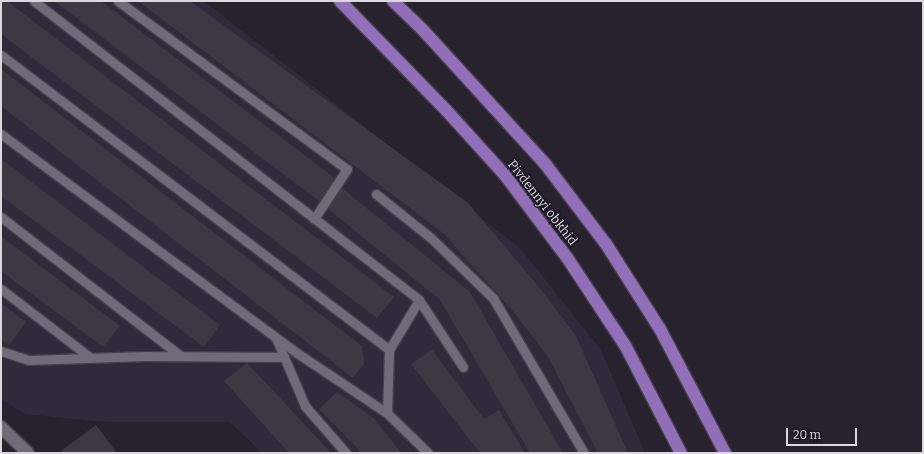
<!DOCTYPE html>
<html>
<head>
<meta charset="utf-8">
<style>
	body { margin:0 }
	#map { position:relative; width:924px; height:454px; overflow:hidden; background:#27222e; font-family:Bitter,serif }
	div>[style] { position:absolute }
	.built>* { inset:0; background:#312a3b }
	.building>* { inset:0; background:#3d3844 }
	.roads { filter:drop-shadow(1px 0 #45404a) drop-shadow(-1px 0 #45404a) drop-shadow(0 1px #45404a) drop-shadow(0 -1px #45404a) }
	.lane>* { height:9px; margin:-4.5px; padding:0 4.5px; transform-origin:4.5px; border-radius:4.5px; background:#716b79 }
	.street>* { height:12px; margin:-6px; padding:0 6px; transform-origin:6px; border-radius:6px; background:#716b79 }
	.primary>* { height:12px; margin:-6px; padding:0 6px; transform-origin:6px; border-radius:6px; background:#916fb9 }
	span { translate:-50% -50%; white-space:nowrap; text-align:center; line-height:1.15; -webkit-text-stroke:3px #1d1924; paint-order:stroke }
	.street-label { font-size:13px; color:#dad7df }
	.frame { position:absolute; inset:0; border:2px solid #dad7df; pointer-events:none }
	.scale { position:absolute; left:786px; top:428px; width:71px; height:18px; box-sizing:border-box; border:2px solid #dad7df; border-top:0; padding-left:5px; font-size:12px; line-height:14px; white-space:nowrap; color:#dad7df; -webkit-text-stroke:3px #1d1924; paint-order:stroke }
</style>
</head>
<body>
<div id="map">
	<div class="built">
		<div style="clip-path:polygon(1px 1px,204px 1px,521px 249px,601px 350px,645px 453px,262px 453px,230px 422px,107px 422px,25px 414px,1px 399px)"></div>
	</div>
	<div class="building">
		<div style="clip-path:polygon(1px 1px,7px 1px,394px 297px,377px 318px,1px 34px)"></div>
		<div style="clip-path:polygon(54px 1px,101px 1px,336px 179px,319px 201px)"></div>
		<div style="clip-path:polygon(138px 1px,190px 1px,468px 203px,539px 287px,576px 336px,628px 453px,598px 453px,547px 355px,511px 309px,444px 234px)"></div>
		<div style="clip-path:polygon(1px 69px,362px 346px,364px 364px,353px 378px,1px 106px)"></div>
		<div style="clip-path:polygon(1px 159px,220px 325px,204px 347px,1px 196px)"></div>
		<div style="clip-path:polygon(342px 188px,470px 292px,563px 453px,530px 453px,440px 300px,327px 208px)"></div>
		<div style="clip-path:polygon(1px 236px,120px 326px,103px 347px,1px 271px)"></div>
		<div style="clip-path:polygon(1px 303px,26px 322px,9px 345px,1px 340px)"></div>
		<div style="clip-path:polygon(432px 350px,484px 419px,499px 410px,525px 453px,480px 453px,411px 364px)"></div>
		<div style="clip-path:polygon(247px 363px,282px 400px,331px 453px,289px 453px,224px 381px)"></div>
		<div style="clip-path:polygon(337px 392px,375px 419px,401px 453px,362px 453px,319px 409px)"></div>
		<div style="clip-path:polygon(96px 425px,117px 453px,62px 453px,61px 451px)"></div>
	</div>
	<div class="roads">
		<div class="lane">
			<div style="left:34px;top:1px;width:487px;rotate:37.8deg"></div>
			<div style="left:419px;top:300px;width:58px;rotate:121deg"></div>
			<div style="left:118px;top:1px;width:284px;rotate:36.3deg"></div>
			<div style="left:347px;top:169px;width:60px;rotate:123.4deg"></div>
			<div style="left:1px;top:55px;width:487px;rotate:37.2deg"></div>
			<div style="left:389px;top:350px;width:63px;rotate:91.8deg"></div>
			<div style="left:1px;top:134px;width:368px;rotate:36.5deg"></div>
			<div style="left:297px;top:353px;width:108px;rotate:33.7deg"></div>
			<div style="left:387px;top:413px;width:57px;rotate:44.3deg"></div>
			<div style="left:376px;top:194px;width:70px;rotate:38.7deg"></div>
			<div style="left:431px;top:238px;width:86px;rotate:44.1deg"></div>
			<div style="left:493px;top:298px;width:180px;rotate:59.6deg"></div>
			<div style="left:1px;top:217px;width:227px;rotate:37.7deg"></div>
			<div style="left:1px;top:289px;width:113px;rotate:37.5deg"></div>
			<div style="left:419px;top:300px;width:80px;rotate:56.7deg"></div>
			<div style="left:276px;top:338px;width:74px;rotate:66.9deg"></div>
			<div style="left:305px;top:406px;width:62px;rotate:48.9deg"></div>
			<div style="left:1px;top:351px;width:29px;rotate:18deg"></div>
			<div style="left:29px;top:360px;width:116px;rotate:-2deg"></div>
			<div style="left:145px;top:356px;width:139px;rotate:0.4deg"></div>
		</div>
		<div class="street">
			<div style="left:1px;top:427px;width:37px;rotate:44deg"></div>
		</div>
		<div class="primary">
			<div style="left:340px;top:1px;width:152px;rotate:45.8deg"></div>
			<div style="left:446px;top:110px;width:86px;rotate:47.8deg"></div>
			<div style="left:504px;top:174px;width:106px;rotate:53deg"></div>
			<div style="left:568px;top:259px;width:105px;rotate:56.6deg"></div>
			<div style="left:626px;top:347px;width:119px;rotate:62.6deg"></div>
			<div style="left:393px;top:1px;width:40px;rotate:44deg"></div>
			<div style="left:422px;top:29px;width:184px;rotate:47.6deg"></div>
			<div style="left:546px;top:165px;width:99px;rotate:52.8deg"></div>
			<div style="left:606px;top:244px;width:101px;rotate:57.6deg"></div>
			<div style="left:660px;top:329px;width:140px;rotate:62.3deg"></div>
		</div>
	</div>
	<div class="street-label">
		<span style="left:542px;top:203px;rotate:52deg">Pivdennyi obkhid</span>
	</div>
	<div class="frame"></div>
	<div class="scale">20 m</div>
</div>
</body>
</html>
